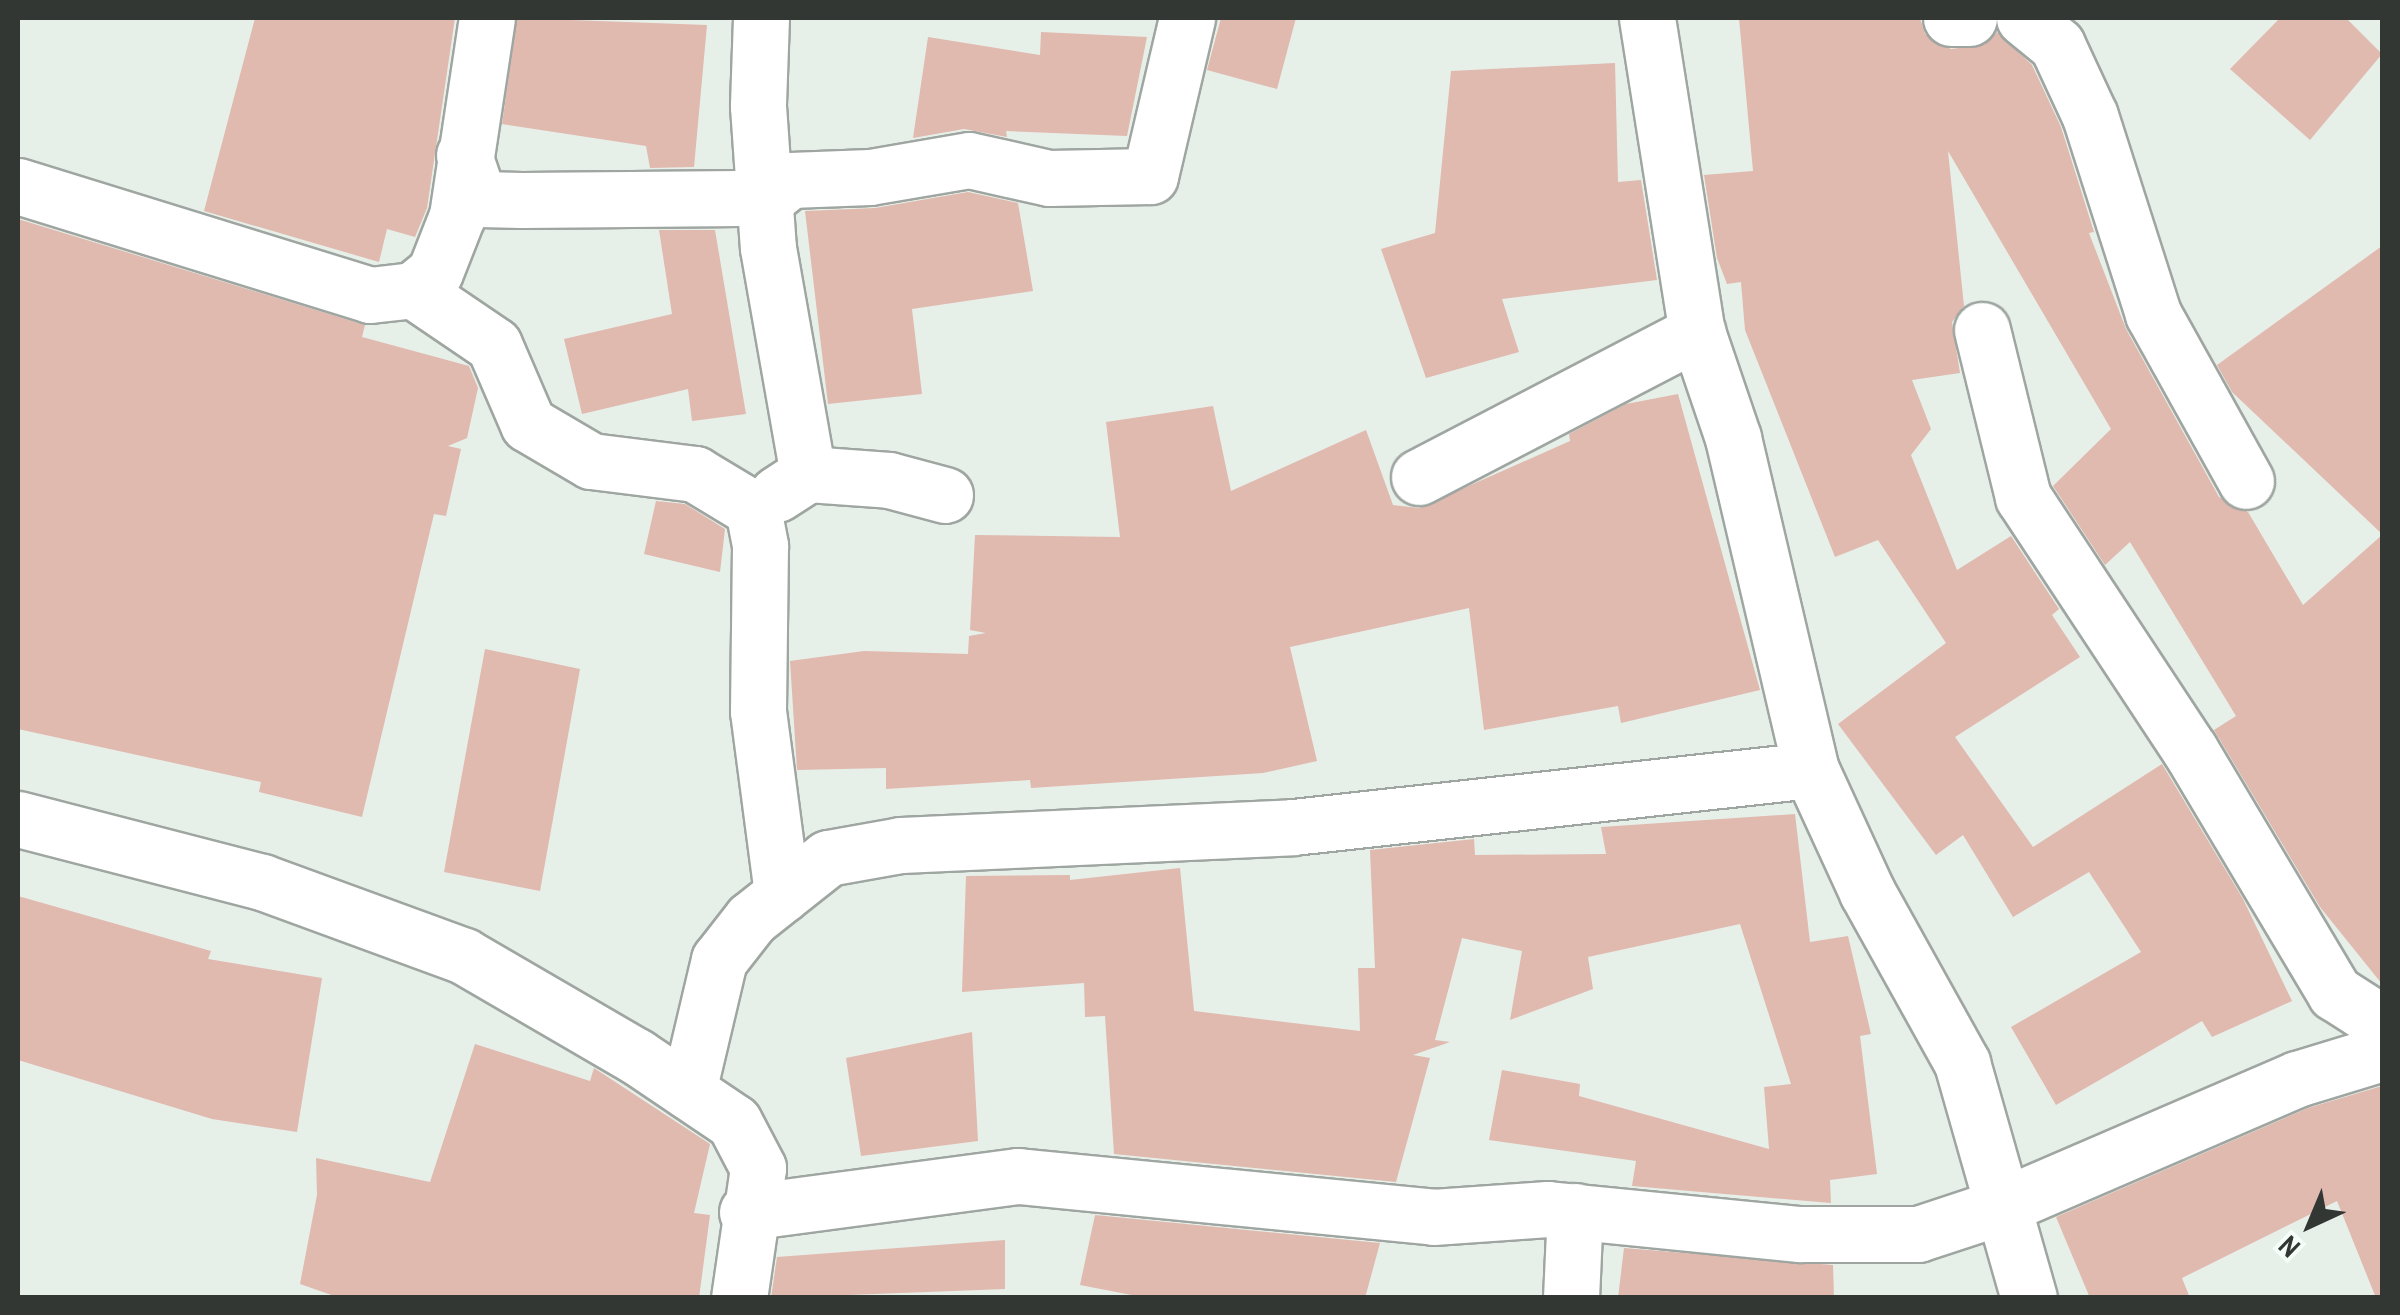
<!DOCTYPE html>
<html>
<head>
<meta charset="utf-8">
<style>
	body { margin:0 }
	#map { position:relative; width:2400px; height:1315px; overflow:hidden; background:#e7efe9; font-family:"Archivo Narrow",sans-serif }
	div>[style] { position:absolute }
	.building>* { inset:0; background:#e0b9af }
	.roads { filter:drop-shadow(2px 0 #9fa6a1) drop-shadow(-2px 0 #9fa6a1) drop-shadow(0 2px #9fa6a1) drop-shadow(0 -2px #9fa6a1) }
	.minor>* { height:55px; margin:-27.5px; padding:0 27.5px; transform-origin:27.5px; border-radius:27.5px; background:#fff }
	span { translate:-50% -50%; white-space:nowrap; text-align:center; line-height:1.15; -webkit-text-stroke:8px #f4fdf7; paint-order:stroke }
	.frame { position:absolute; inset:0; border:20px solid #333734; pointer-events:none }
	.north { position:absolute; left:2260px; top:1175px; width:100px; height:100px; -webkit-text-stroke:8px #f4fdf7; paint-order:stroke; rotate:224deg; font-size:28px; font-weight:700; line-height:40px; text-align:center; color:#333734 }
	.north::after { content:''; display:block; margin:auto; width:35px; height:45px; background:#333734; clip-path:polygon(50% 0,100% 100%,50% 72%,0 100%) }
</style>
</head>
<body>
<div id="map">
	<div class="building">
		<div style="clip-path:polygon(255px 18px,455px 18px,427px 208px,415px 237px,387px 229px,379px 262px,204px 211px)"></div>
		<div style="clip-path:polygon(517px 18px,707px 25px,694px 167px,650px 168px,646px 146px,502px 124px)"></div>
		<div style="clip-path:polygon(1221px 18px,1296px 18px,1277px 89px,1207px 70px)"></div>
		<div style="clip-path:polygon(1739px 18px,1920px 18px,1925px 34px,1951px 49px,1984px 45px,1997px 32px,2032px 65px,2061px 127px,2094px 232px,2089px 233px,2126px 329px,2219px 497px,2248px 512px,2303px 605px,2382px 535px,2382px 984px,2320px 907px,2214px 730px,2236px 716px,2130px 542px,2105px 565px,2053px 486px,2111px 429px,1948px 151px,1964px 306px,1952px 322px,1960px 373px,1912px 380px,1931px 429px,1911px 455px,1957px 570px,2011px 536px,2059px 609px,2052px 615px,2080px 657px,1955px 737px,2033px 847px,2162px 764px,2243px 899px,2292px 1001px,2212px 1037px,2202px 1021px,2056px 1105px,2011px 1027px,2141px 952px,2089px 872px,2013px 917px,1963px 835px,1936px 855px,1838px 724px,1946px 643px,1878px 540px,1835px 557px,1745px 330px,1741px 282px,1727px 284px,1717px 258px,1704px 175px,1753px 171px)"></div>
		<div style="clip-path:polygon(2280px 18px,2346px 18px,2382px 54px,2310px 140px,2230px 69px)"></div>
		<div style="clip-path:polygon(1041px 32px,1147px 37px,1127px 136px,1006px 131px,1007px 137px,964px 129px,913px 138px,928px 37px,1040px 55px)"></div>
		<div style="clip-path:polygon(1615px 63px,1618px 182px,1641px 180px,1657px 280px,1502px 299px,1519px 352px,1426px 378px,1381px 249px,1435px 233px,1451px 71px)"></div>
		<div style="clip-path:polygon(968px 192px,1018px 203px,1033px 291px,912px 309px,922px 394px,828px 404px,805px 211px,875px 208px)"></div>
		<div style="clip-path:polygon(18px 219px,365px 325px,362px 337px,469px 366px,478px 388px,467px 438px,448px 446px,461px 449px,446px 516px,434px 514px,362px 817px,259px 792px,261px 782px,18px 729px)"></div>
		<div style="clip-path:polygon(659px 230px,715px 230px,746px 414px,692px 421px,688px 389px,582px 414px,564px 339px,672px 314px)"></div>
		<div style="clip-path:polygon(2382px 246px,2382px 534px,2232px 392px,2217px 365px)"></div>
		<div style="clip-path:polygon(1678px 394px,1760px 690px,1621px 723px,1618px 706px,1484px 730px,1469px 608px,1290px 647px,1317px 761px,1263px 773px,1031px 788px,1030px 780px,886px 789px,886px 768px,797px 770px,790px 661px,864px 651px,968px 654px,969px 636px,986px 633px,970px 630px,975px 535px,1120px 537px,1106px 422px,1213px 406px,1231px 491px,1366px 430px,1393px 505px,1419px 508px,1570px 441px,1569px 434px,1626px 404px)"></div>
		<div style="clip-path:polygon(656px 501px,685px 504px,725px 529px,720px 572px,644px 554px)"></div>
		<div style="clip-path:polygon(485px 649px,580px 669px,540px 891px,444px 872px)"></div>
		<div style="clip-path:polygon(1795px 814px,1810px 942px,1848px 936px,1871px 1034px,1860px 1036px,1877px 1174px,1830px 1180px,1831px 1203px,1632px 1186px,1636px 1161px,1489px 1140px,1502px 1070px,1580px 1084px,1579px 1096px,1769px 1149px,1764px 1087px,1791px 1084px,1740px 924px,1588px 957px,1593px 989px,1510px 1020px,1522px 951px,1462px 938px,1435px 1040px,1450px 1042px,1413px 1055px,1430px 1058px,1396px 1182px,1114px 1154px,1105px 1016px,1085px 1017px,1084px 983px,962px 992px,966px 876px,1070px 875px,1070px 880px,1180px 868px,1194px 1011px,1360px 1031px,1358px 968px,1375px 968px,1370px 850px,1474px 839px,1475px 855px,1606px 854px,1601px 827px)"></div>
		<div style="clip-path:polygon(18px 896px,211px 951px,208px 959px,322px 978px,297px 1132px,212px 1119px,18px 1060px)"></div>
		<div style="clip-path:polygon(972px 1032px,978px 1141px,861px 1156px,846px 1058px)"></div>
		<div style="clip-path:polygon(475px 1044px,590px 1081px,594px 1068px,710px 1144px,694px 1213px,710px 1215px,699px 1298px,340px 1298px,300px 1284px,317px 1195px,316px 1158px,430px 1182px)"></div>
		<div style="clip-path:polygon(2382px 1086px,2382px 1298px,2376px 1298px,2337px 1201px,2182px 1278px,2190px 1298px,2090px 1298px,2056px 1217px,2308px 1108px)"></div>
		<div style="clip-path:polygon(1095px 1215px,1380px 1243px,1365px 1298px,1147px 1298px,1080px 1285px)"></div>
		<div style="clip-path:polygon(1005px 1240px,1005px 1289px,771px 1298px,777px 1257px)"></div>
		<div style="clip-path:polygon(1624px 1248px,1833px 1265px,1834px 1298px,1618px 1298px)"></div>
	</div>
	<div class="roads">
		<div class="minor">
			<div style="left:761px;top:18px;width:88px;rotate:92deg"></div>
			<div style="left:758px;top:106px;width:142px;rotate:86deg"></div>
			<div style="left:768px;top:248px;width:230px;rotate:80deg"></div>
			<div style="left:1647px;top:18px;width:318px;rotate:81deg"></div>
			<div style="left:1697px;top:332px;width:112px;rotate:71.2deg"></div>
			<div style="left:1733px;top:438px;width:341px;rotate:76.8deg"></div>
			<div style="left:1811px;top:770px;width:134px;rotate:65.3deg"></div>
			<div style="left:1867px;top:892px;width:196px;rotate:60.9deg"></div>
			<div style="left:1962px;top:1063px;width:244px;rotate:74.1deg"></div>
			<div style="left:1951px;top:18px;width:18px"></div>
			<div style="left:2024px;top:18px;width:43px;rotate:39.3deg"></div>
			<div style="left:2057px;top:45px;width:78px;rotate:65.1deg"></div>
			<div style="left:2090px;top:116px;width:208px;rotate:72.3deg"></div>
			<div style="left:2153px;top:314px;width:191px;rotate:60.9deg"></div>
			<div style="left:464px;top:155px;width:46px;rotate:71.2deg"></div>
			<div style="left:479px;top:199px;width:43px;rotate:1.3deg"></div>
			<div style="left:522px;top:200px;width:245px;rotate:-0.5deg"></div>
			<div style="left:767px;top:198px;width:29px;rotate:-38deg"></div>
			<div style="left:790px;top:180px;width:80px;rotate:-2.1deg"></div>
			<div style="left:870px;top:177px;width:100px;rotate:-9.7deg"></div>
			<div style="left:969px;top:160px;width:82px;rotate:12.7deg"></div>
			<div style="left:1049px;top:178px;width:101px;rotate:-1.1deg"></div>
			<div style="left:1150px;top:176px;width:162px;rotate:-76.8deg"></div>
			<div style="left:18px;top:186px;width:368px;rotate:17.2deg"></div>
			<div style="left:370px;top:295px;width:43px;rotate:-6.6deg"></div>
			<div style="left:413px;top:290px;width:28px;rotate:-39deg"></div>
			<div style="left:435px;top:272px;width:60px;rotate:-68.6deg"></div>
			<div style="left:457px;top:216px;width:200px;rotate:-81.4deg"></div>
			<div style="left:413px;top:290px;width:98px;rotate:34.2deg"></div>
			<div style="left:494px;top:345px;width:86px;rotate:66.7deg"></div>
			<div style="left:528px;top:424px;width:73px;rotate:30.4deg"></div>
			<div style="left:591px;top:461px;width:105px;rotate:7.1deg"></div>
			<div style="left:695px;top:474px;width:68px;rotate:31.1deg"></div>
			<div style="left:753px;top:509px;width:38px;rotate:79deg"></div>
			<div style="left:760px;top:546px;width:165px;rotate:90.7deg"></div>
			<div style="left:758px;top:711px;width:185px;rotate:82.5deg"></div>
			<div style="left:1982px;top:330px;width:172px;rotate:76.2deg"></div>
			<div style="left:2023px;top:497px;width:303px;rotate:56.6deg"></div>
			<div style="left:2190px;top:750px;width:283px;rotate:59.2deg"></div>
			<div style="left:2335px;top:993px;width:56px;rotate:32.6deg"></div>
			<div style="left:1419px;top:477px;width:314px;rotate:-27.5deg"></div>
			<div style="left:777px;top:494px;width:37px;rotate:-33deg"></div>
			<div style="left:808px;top:474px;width:81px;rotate:4.2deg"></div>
			<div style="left:889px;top:480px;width:58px;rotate:15deg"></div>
			<div style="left:18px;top:819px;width:252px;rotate:14.5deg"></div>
			<div style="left:262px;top:882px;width:215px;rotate:20.1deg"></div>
			<div style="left:464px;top:956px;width:199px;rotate:30.2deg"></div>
			<div style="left:636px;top:1056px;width:118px;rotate:34deg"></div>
			<div style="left:734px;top:1122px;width:52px;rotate:62.4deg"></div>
			<div style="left:758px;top:1168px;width:131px;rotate:98.3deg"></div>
			<div style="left:688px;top:1091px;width:135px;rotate:-76.7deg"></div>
			<div style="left:719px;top:960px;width:52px;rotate:-52deg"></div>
			<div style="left:751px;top:919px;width:98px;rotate:-38.4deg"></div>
			<div style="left:828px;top:858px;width:74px;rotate:-10.1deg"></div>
			<div style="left:901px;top:845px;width:392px;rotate:-2.6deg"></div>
			<div style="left:1293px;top:827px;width:521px;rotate:-6.28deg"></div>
			<div style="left:747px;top:1212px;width:273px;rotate:-7.6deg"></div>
			<div style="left:1018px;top:1176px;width:417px;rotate:5.6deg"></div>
			<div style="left:1433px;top:1217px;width:115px;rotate:-4deg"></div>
			<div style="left:1548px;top:1209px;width:253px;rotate:5.7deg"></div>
			<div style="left:1800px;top:1234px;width:118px"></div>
			<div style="left:1918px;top:1234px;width:86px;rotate:-18.2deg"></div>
			<div style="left:2000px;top:1207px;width:323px;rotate:-23.3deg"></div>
			<div style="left:2297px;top:1079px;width:89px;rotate:-17deg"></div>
			<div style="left:1571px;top:1298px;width:87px;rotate:-87.4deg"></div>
		</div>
	</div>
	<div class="frame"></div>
	<div class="north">N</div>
</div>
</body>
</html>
